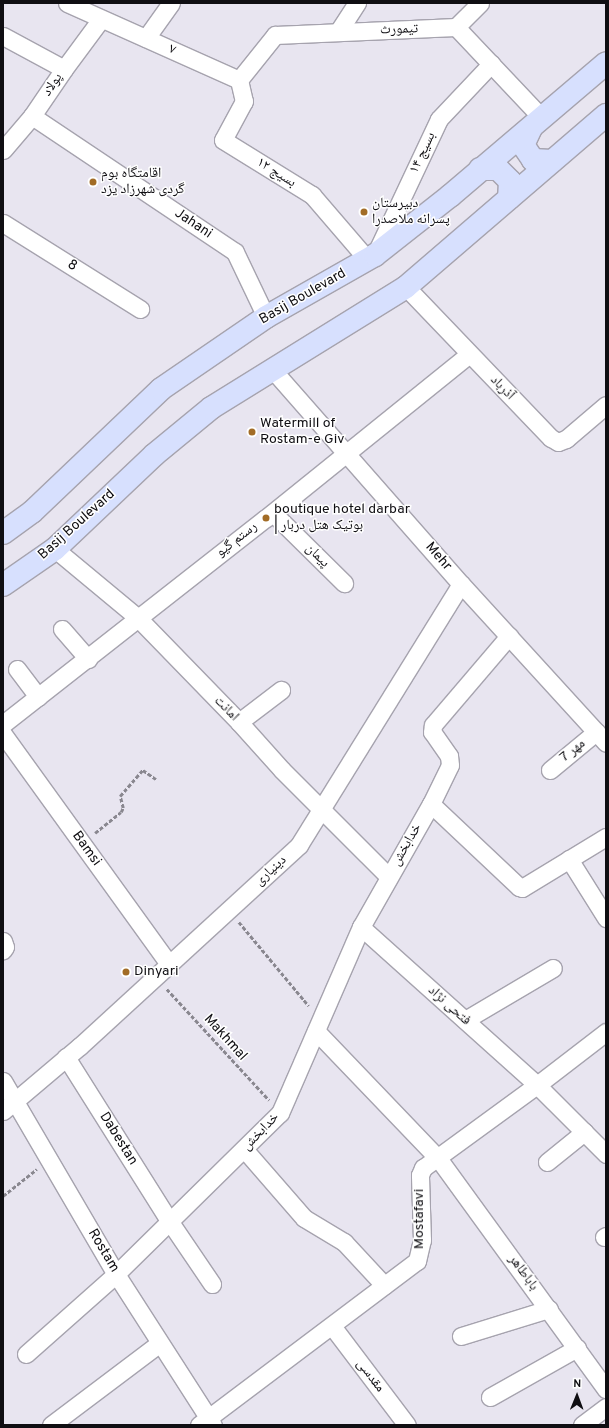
<!DOCTYPE html>
<html>
<head>
<meta charset="utf-8">
<style>
	body { margin:0 }
	#map { position:relative; width:609px; height:1428px; overflow:hidden; background:#e8e5f0; font-family:Overpass,"Noto Naskh Arabic",sans-serif }
	div>[style] { position:absolute }
	.path>* { height:2.5px; margin-top:-1.25px; transform-origin:0; background:repeating-linear-gradient(90deg,#89878f 0 4px,transparent 0 6px) }
	.roads { filter:drop-shadow(1px 0 #a6a3ae) drop-shadow(-1px 0 #a6a3ae) drop-shadow(0 1px #a6a3ae) drop-shadow(0 -1px #a6a3ae) }
	.street>* { height:17px; margin:-8.5px; padding:0 8.5px; transform-origin:8.5px; border-radius:8.5px; background:#fff }
	.primary>* { height:22px; margin:-11px; padding:0 11px; transform-origin:11px; border-radius:11px; background:#d7e0fe }
	.dots>* { width:11px; height:11px; translate:-50% -50%; box-sizing:border-box; border:2px solid #fff; border-radius:50% }
	span { translate:-50% -50%; white-space:nowrap; text-align:center; line-height:1.15; -webkit-text-stroke:3px #fff; paint-order:stroke }
	.street-label { font-size:14px; color:#0f0e12 }
	.poi-label { font-size:14px; color:#0f0e12 }
	.left { translate:0 -50%; text-align:left }
	.frame { position:absolute; inset:0; border:4px solid #0f0e12; pointer-events:none }
	.north { position:absolute; left:557px; top:1376px; width:40px; height:40px; -webkit-text-stroke:3px #fff; paint-order:stroke; rotate:1deg; font-size:11px; font-weight:700; line-height:16px; text-align:center; color:#0f0e12 }
	.north::after { content:''; display:block; margin:auto; width:14px; height:18px; background:#0f0e12; clip-path:polygon(50% 0,100% 100%,50% 72%,0 100%) }
</style>
</head>
<body>
<div id="map">
	<div class="path">
		<div style="left:95px;top:833px;width:33px;rotate:-39deg"></div>
		<div style="left:121px;top:812px;width:4px;rotate:-63deg"></div>
		<div style="left:123px;top:808px;width:12px;rotate:-104deg"></div>
		<div style="left:120px;top:796px;width:35px;rotate:-49deg"></div>
		<div style="left:143px;top:770px;width:16px;rotate:35deg"></div>
		<div style="left:239px;top:922px;width:109px;rotate:50.2deg"></div>
		<div style="left:167px;top:989px;width:151px;rotate:47.4deg"></div>
		<div style="left:3px;top:1196px;width:43px;rotate:-38.5deg"></div>
	</div>
	<div class="roads">
		<div class="street">
			<div style="left:67px;top:3px;width:188px;rotate:24.1deg"></div>
			<div style="left:456px;top:27px;width:34px;rotate:-45deg"></div>
			<div style="left:338px;top:32px;width:35px;rotate:-57deg"></div>
			<div style="left:3px;top:36px;width:69px;rotate:28.4deg"></div>
			<div style="left:146px;top:38px;width:43px;rotate:-54.5deg"></div>
			<div style="left:239px;top:80px;width:58px;rotate:-51.3deg"></div>
			<div style="left:275px;top:35px;width:181px;rotate:-2.5deg"></div>
			<div style="left:456px;top:27px;width:125px;rotate:46.6deg"></div>
			<div style="left:239px;top:80px;width:22px;rotate:77deg"></div>
			<div style="left:244px;top:101px;width:44px;rotate:118.3deg"></div>
			<div style="left:223px;top:140px;width:105px;rotate:31.7deg"></div>
			<div style="left:312px;top:195px;width:86px;rotate:49.3deg"></div>
			<div style="left:32px;top:116px;width:244px;rotate:33.8deg"></div>
			<div style="left:235px;top:252px;width:72px;rotate:64.5deg"></div>
			<div style="left:3px;top:150px;width:45px;rotate:-49.5deg"></div>
			<div style="left:32px;top:116px;width:57px;rotate:-55.8deg"></div>
			<div style="left:64px;top:69px;width:62px;rotate:-53.5deg"></div>
			<div style="left:3px;top:223px;width:162px;rotate:32.1deg"></div>
			<div style="left:375px;top:255px;width:150px;rotate:-64.8deg"></div>
			<div style="left:439px;top:119px;width:76px;rotate:-46.6deg"></div>
			<div style="left:406px;top:287px;width:209px;rotate:46.2deg"></div>
			<div style="left:551px;top:438px;width:8px;rotate:30deg"></div>
			<div style="left:558px;top:442px;width:9px;rotate:-21deg"></div>
			<div style="left:566px;top:439px;width:52px;rotate:-40.4deg"></div>
			<div style="left:272px;top:369px;width:286px;rotate:48.7deg"></div>
			<div style="left:461px;top:584px;width:215px;rotate:47.6deg"></div>
			<div style="left:273px;top:513px;width:100px;rotate:44.6deg"></div>
			<div style="left:55px;top:549px;width:108px;rotate:39.7deg"></div>
			<div style="left:138px;top:618px;width:145px;rotate:45.8deg"></div>
			<div style="left:239px;top:722px;width:64px;rotate:48.1deg"></div>
			<div style="left:282px;top:770px;width:151px;rotate:45deg"></div>
			<div style="left:62px;top:629px;width:40px;rotate:49deg"></div>
			<div style="left:17px;top:669px;width:35px;rotate:53deg"></div>
			<div style="left:239px;top:722px;width:53px;rotate:-37.3deg"></div>
			<div style="left:3px;top:724px;width:334px;rotate:-38.1deg"></div>
			<div style="left:266px;top:518px;width:261px;rotate:-38.9deg"></div>
			<div style="left:3px;top:734px;width:284px;rotate:54.2deg"></div>
			<div style="left:550px;top:770px;width:60px;rotate:-39.6deg"></div>
			<div style="left:431px;top:804px;width:121px;rotate:43.3deg"></div>
			<div style="left:519px;top:887px;width:3px;rotate:18deg"></div>
			<div style="left:522px;top:888px;width:98px;rotate:-31.3deg"></div>
			<div style="left:569px;top:859px;width:70px;rotate:57.9deg"></div>
			<div style="left:361px;top:927px;width:237px;rotate:41.9deg"></div>
			<div style="left:537px;top:1085px;width:98px;rotate:45deg"></div>
			<div style="left:3px;top:941px;width:6px;rotate:72deg"></div>
			<div style="left:5px;top:947px;width:4px;rotate:124deg"></div>
			<div style="left:465px;top:1020px;width:102px;rotate:-30.6deg"></div>
			<div style="left:316px;top:1031px;width:176px;rotate:46.2deg"></div>
			<div style="left:438px;top:1158px;width:286px;rotate:54deg"></div>
			<div style="left:66px;top:1057px;width:195px;rotate:57.8deg"></div>
			<div style="left:170px;top:1222px;width:75px;rotate:55.9deg"></div>
			<div style="left:3px;top:1081px;width:224px;rotate:59.7deg"></div>
			<div style="left:116px;top:1274px;width:179px;rotate:57.3deg"></div>
			<div style="left:3px;top:1111px;width:101px;rotate:-40.2deg"></div>
			<div style="left:80px;top:1046px;width:297px;rotate:-42.5deg"></div>
			<div style="left:299px;top:845px;width:307px;rotate:-58.2deg"></div>
			<div style="left:244px;top:1149px;width:91px;rotate:49deg"></div>
			<div style="left:304px;top:1218px;width:47px;rotate:31deg"></div>
			<div style="left:344px;top:1242px;width:59px;rotate:47.1deg"></div>
			<div style="left:547px;top:1162px;width:48px;rotate:-39deg"></div>
			<div style="left:604px;top:1237px;width:2px;rotate:-27deg"></div>
			<div style="left:332px;top:1326px;width:124px;rotate:52.9deg"></div>
			<div style="left:461px;top:1336px;width:92px;rotate:-17.1deg"></div>
			<div style="left:26px;top:1354px;width:120px;rotate:-41.6deg"></div>
			<div style="left:116px;top:1274px;width:230px;rotate:-44.5deg"></div>
			<div style="left:280px;top:1113px;width:203px;rotate:-66.5deg"></div>
			<div style="left:361px;top:927px;width:142px;rotate:-60.4deg"></div>
			<div style="left:431px;top:804px;width:43px;rotate:-64deg"></div>
			<div style="left:450px;top:765px;width:9px;rotate:-96deg"></div>
			<div style="left:449px;top:756px;width:29px;rotate:-125deg"></div>
			<div style="left:432px;top:732px;width:7px;rotate:-82deg"></div>
			<div style="left:433px;top:725px;width:117px;rotate:-49.5deg"></div>
			<div style="left:490px;top:1397px;width:100px;rotate:-29.4deg"></div>
			<div style="left:51px;top:1425px;width:136px;rotate:-37deg"></div>
			<div style="left:199px;top:1425px;width:273px;rotate:-37deg"></div>
			<div style="left:417px;top:1261px;width:22px;rotate:-77deg"></div>
			<div style="left:422px;top:1240px;width:65px;rotate:-91.8deg"></div>
			<div style="left:420px;top:1175px;width:8px;rotate:-67deg"></div>
			<div style="left:423px;top:1168px;width:141px;rotate:-36.1deg"></div>
			<div style="left:537px;top:1085px;width:87px;rotate:-37.5deg"></div>
			<div style="left:582px;top:1425px;width:30px;rotate:-37deg"></div>
		</div>
		<div class="primary">
			<div style="left:531px;top:128px;width:19px;rotate:115deg"></div>
			<div style="left:523px;top:145px;width:18px;rotate:56deg"></div>
			<div style="left:533px;top:160px;width:19px;rotate:3deg"></div>
			<div style="left:480px;top:169px;width:18px"></div>
			<div style="left:498px;top:169px;width:17px;rotate:45deg"></div>
			<div style="left:510px;top:181px;width:17px;rotate:93deg"></div>
			<div style="left:3px;top:533px;width:36px;rotate:-36deg"></div>
			<div style="left:32px;top:512px;width:178px;rotate:-43.6deg"></div>
			<div style="left:161px;top:389px;width:127px;rotate:-34.4deg"></div>
			<div style="left:266px;top:317px;width:125px;rotate:-29.6deg"></div>
			<div style="left:375px;top:255px;width:95px;rotate:-38.2deg"></div>
			<div style="left:450px;top:196px;width:205px;rotate:-40.4deg"></div>
			<div style="left:3px;top:585px;width:63px;rotate:-34.7deg"></div>
			<div style="left:55px;top:549px;width:137px;rotate:-43.5deg"></div>
			<div style="left:154px;top:455px;width:74px;rotate:-39.5deg"></div>
			<div style="left:211px;top:408px;width:229px;rotate:-31.8deg"></div>
			<div style="left:406px;top:287px;width:264px;rotate:-40.7deg"></div>
		</div>
	</div>
	<div class="dots">
		<div style="left:93px;top:182px;background:#a26c26"></div>
		<div style="left:364px;top:212px;background:#a26c26"></div>
		<div style="left:252px;top:432px;background:#a26c26"></div>
		<div style="left:266px;top:518px;background:#a26c26"></div>
		<div style="left:126px;top:972px;background:#a26c26"></div>
	</div>
	<div class="street-label">
		<span style="left:399px;top:30px;rotate:-2deg">تیمورث</span>
		<span style="left:172px;top:50px;rotate:24deg">۷</span>
		<span style="left:53px;top:85px;rotate:-57deg">پولاد</span>
		<span style="left:423px;top:153px;rotate:-65deg">بسیج ۱۴</span>
		<span style="left:276px;top:173px;rotate:32deg">بسیج ۱۲</span>
		<span style="left:193px;top:224px;rotate:34deg">Jahani</span>
		<span style="left:72px;top:266px;rotate:32deg">8</span>
		<span style="left:303px;top:297px;rotate:-30deg">Basij Boulevard</span>
		<span style="left:502px;top:388px;rotate:46deg">آذرباد</span>
		<span style="left:77px;top:525px;rotate:-42deg">Basij Boulevard</span>
		<span style="left:237px;top:540px;rotate:-38deg">رستم گیو</span>
		<span style="left:317px;top:556px;rotate:45deg">پیمان</span>
		<span style="left:438px;top:557px;rotate:49deg">Mehr</span>
		<span style="left:226px;top:709px;rotate:46deg">امانت</span>
		<span style="left:573px;top:751px;rotate:-39deg">مهر 7</span>
		<span style="left:407px;top:845px;rotate:-60deg">خدابخش</span>
		<span style="left:86px;top:849px;rotate:54deg">Bamsi</span>
		<span style="left:271px;top:871px;rotate:-43deg">دینیاری</span>
		<span style="left:449px;top:1006px;rotate:42deg">فتحی نژاد</span>
		<span style="left:225px;top:1038px;rotate:48deg">Makhmal</span>
		<span style="left:261px;top:1132px;rotate:-46deg">خدابخش</span>
		<span style="left:118px;top:1139px;rotate:58deg">Dabestan</span>
		<span style="left:420px;top:1219px;rotate:-90deg">Mostafavi</span>
		<span style="left:103px;top:1251px;rotate:59deg">Rostam</span>
		<span style="left:523px;top:1273px;rotate:54deg">باباطاهر</span>
		<span style="left:370px;top:1376px;rotate:53deg">مقدسی</span>
	</div>
	<div class="poi-label">
		<span class="left" style="left:101px;top:182px">اقامتگاه بوم<br>گردی شهرزاد یزد</span>
		<span class="left" style="left:372px;top:212px">دبیرستان<br>پسرانه ملاصدرا</span>
		<span class="left" style="left:260px;top:432px">Watermill of<br>Rostam-e Giv</span>
		<span class="left" style="left:274px;top:518px">boutique hotel darbar<br>| بوتیک هتل دربار</span>
		<span class="left" style="left:134px;top:972px">Dinyari</span>
	</div>
	<div class="frame"></div>
	<div class="north">N</div>
</div>
</body>
</html>
